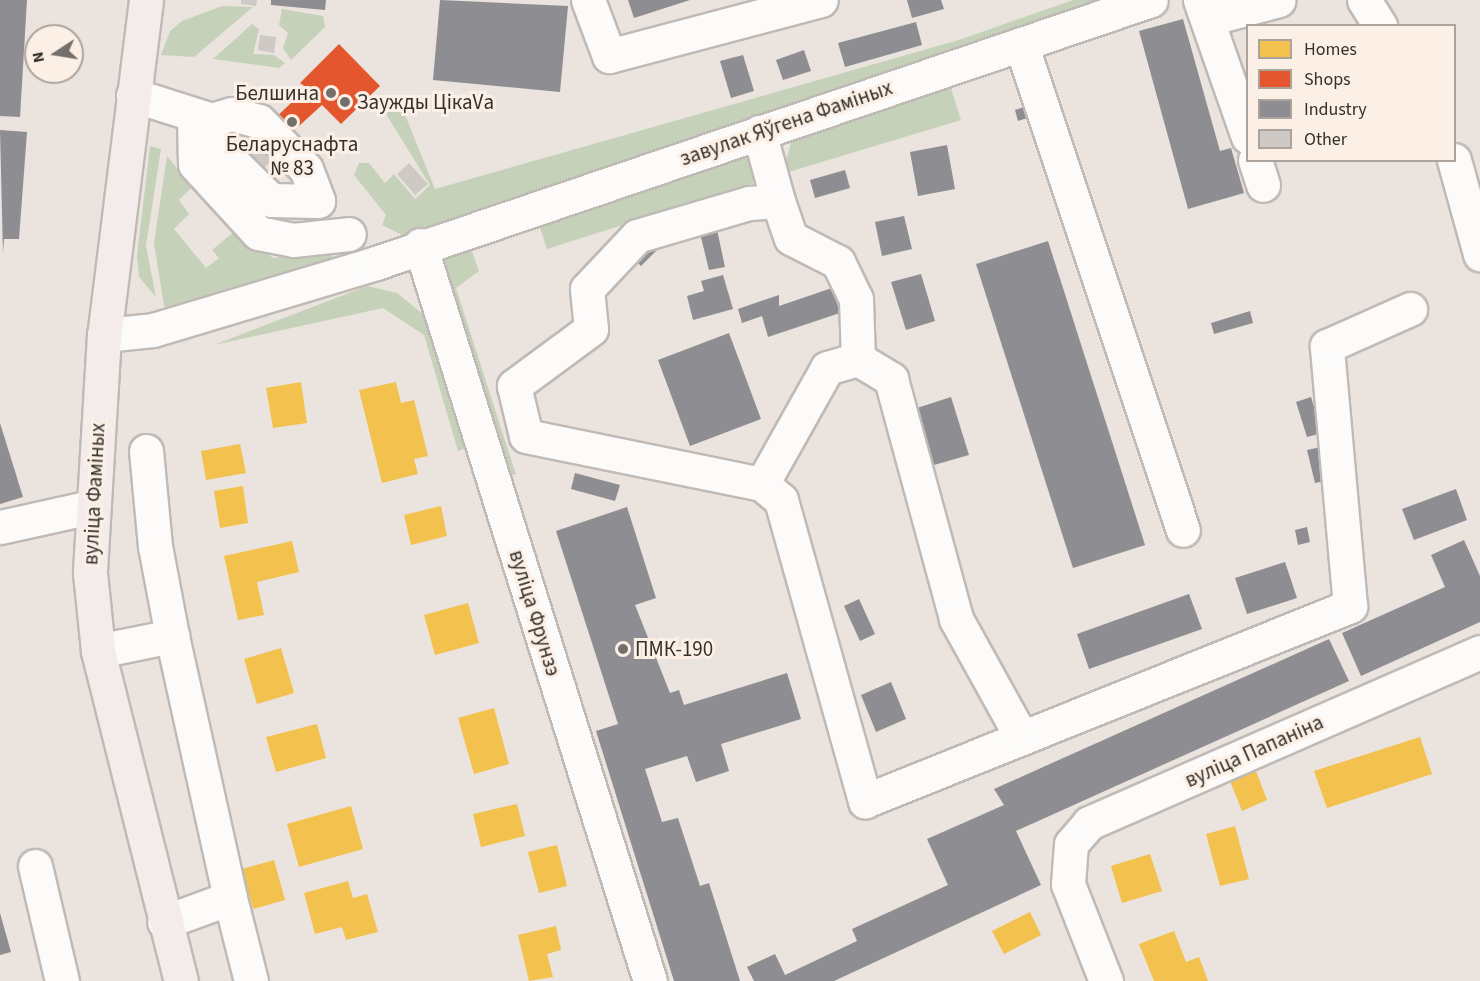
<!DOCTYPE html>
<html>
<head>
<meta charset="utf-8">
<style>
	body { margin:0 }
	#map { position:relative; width:1480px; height:981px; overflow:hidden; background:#eae3de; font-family:"Source Sans 3",sans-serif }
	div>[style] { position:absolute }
	.green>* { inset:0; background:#c5d2b9 }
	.homes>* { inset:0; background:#f2c14e }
	.shops>* { inset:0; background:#e4572e }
	.industry>* { inset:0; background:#8d8d92 }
	.building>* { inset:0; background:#cec9c5 }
	.roads { filter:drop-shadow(2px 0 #c0bab6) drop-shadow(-2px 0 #c0bab6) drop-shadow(0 2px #c0bab6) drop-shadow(0 -2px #c0bab6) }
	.minor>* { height:33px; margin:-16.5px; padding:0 16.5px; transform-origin:16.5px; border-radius:16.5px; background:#fcfbfa }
	.major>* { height:33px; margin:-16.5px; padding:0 16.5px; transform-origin:16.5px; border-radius:16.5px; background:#f3ecea }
	.dots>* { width:16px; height:16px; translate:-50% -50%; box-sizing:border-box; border:3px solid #fcf0e6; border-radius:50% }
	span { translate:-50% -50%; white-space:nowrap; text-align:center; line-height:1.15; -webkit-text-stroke:6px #fcf0e6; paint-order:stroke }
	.poi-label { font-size:21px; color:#34302c }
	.right { translate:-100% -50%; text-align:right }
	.left { translate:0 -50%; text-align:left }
	.street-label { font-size:21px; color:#34302c }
	.legend { position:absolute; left:1246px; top:24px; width:210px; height:138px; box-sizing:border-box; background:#fcf0e6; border:2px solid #aca39c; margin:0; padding:8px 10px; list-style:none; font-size:18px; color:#34302c }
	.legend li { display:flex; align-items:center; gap:12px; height:30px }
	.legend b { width:30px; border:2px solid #aca39c }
	.north { position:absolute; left:24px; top:24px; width:60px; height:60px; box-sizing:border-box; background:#fcf0e6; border:2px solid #aca39c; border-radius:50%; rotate:258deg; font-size:16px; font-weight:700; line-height:24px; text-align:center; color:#34302c }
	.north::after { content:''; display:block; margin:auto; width:21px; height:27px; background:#746f6a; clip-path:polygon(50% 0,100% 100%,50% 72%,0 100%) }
</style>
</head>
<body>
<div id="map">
	<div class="green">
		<div style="clip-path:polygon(1073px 0,1108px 0,408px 238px,382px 225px,386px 215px,354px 175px,359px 163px,369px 163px,385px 183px,394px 174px,415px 199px,430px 185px,386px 114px,399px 100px,435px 189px,959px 40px)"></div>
		<div style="clip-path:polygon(222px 6px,253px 7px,194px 57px,161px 55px,170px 31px,182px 21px)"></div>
		<div style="clip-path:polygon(282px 9px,323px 16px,325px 27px,291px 60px,283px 48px,288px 33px,279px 25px)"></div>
		<div style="clip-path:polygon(252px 24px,259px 29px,253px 54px,274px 55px,285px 63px,279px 68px,213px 59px)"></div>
		<div style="clip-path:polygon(949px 82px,961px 120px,782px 174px,793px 136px)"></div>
		<div style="clip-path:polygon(150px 146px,161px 149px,146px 246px,156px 297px,139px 277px,137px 256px)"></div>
		<div style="clip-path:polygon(167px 156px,192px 187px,179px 200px,189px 214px,174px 229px,206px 268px,219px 258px,212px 250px,236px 230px,273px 258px,330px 250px,334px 264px,176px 311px,164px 306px,154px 243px)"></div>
		<div style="clip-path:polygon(743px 156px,758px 167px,764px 180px,547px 249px,538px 222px)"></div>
		<div style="clip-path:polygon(470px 246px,479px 271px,456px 288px,516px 475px,502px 474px,441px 270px,446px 258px)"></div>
		<div style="clip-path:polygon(367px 286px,397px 293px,423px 314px,469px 447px,458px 451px,424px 335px,383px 308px,214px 345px)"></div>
	</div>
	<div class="homes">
		<div style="clip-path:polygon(301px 382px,307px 423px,273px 428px,266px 388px)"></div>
		<div style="clip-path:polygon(396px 382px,401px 403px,414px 400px,428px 456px,414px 459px,418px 474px,382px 483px,359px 390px)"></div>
		<div style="clip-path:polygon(240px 444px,246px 473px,206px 480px,201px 451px)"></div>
		<div style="clip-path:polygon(243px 486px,248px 523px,220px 528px,214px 491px)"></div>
		<div style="clip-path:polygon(441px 506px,447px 536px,411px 545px,404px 515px)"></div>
		<div style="clip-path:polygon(292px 541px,299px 572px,257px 582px,264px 615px,238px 620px,224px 556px)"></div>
		<div style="clip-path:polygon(468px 603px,479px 643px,435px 655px,424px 615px)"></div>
		<div style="clip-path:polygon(281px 648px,294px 693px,257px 704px,244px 659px)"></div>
		<div style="clip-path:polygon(494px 708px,509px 764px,474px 774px,458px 718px)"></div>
		<div style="clip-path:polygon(317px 724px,326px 758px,276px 772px,266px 737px)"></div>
		<div style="clip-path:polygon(1420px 737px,1432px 774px,1327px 808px,1314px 771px)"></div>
		<div style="clip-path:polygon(1256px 771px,1267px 800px,1242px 811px,1230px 781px)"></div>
		<div style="clip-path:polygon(517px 804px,525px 836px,481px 847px,473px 814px)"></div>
		<div style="clip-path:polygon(351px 806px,363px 849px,299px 867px,287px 824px)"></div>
		<div style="clip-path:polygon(1235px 826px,1249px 879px,1220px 886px,1206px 834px)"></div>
		<div style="clip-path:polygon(557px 845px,567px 886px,539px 893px,528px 852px)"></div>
		<div style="clip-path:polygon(1150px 854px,1162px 891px,1122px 903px,1111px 866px)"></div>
		<div style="clip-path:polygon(274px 860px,285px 900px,253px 909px,242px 869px)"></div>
		<div style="clip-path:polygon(348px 881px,353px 898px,367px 894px,378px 932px,346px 940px,342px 927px,315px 934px,304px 893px)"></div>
		<div style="clip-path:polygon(1030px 912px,1041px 935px,1004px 954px,992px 931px)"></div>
		<div style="clip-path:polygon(556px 926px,561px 950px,547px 954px,553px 977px,529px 981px,518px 935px)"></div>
		<div style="clip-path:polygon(1174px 931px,1186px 962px,1199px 957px,1208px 981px,1154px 981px,1139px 944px)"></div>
	</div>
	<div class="shops">
		<div style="clip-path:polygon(339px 44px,380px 86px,341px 124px,322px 105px,288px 136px,273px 120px,307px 88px,300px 83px)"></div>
	</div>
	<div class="industry">
		<div style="clip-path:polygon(0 0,27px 0,20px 117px,0 116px)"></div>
		<div style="clip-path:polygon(271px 0,326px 0,325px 10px,271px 5px)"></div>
		<div style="clip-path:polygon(440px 0,568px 6px,560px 92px,433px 80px)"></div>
		<div style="clip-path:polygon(628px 0,690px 0,634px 18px)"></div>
		<div style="clip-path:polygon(907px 0,941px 0,944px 9px,912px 18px)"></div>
		<div style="clip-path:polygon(1183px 19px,1220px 151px,1231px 148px,1244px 193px,1188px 209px,1139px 31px)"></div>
		<div style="clip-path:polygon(916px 22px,922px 45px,845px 67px,838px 43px)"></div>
		<div style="clip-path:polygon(804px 50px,811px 71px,783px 80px,776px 60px)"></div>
		<div style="clip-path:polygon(743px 55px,754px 91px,731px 98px,720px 61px)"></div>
		<div style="clip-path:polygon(1035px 103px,1039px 114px,1018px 121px,1015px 110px)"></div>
		<div style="clip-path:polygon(0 130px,27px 132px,19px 239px,4px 239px,3px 254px)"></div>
		<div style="clip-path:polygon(947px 145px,955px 189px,918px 196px,910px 152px)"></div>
		<div style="clip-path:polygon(845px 170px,850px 188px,815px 198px,810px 180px)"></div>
		<div style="clip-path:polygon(904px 216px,912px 249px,882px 256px,875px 222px)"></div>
		<div style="clip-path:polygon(716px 225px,725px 267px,709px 270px,699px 229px)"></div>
		<div style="clip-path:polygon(647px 239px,657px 250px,641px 266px,630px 255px)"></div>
		<div style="clip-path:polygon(1048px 241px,1145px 545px,1073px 568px,976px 264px)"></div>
		<div style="clip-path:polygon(921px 274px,935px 321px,906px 330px,891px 282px)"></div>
		<div style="clip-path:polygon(723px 275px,733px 309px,693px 320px,687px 296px,704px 291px,701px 281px)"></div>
		<div style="clip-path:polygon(832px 288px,840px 313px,768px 337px,762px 316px,742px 323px,738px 309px,779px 295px,779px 306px)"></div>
		<div style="clip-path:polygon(1250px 311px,1253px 323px,1214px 334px,1211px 323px)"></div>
		<div style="clip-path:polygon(729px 333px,761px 419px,690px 446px,658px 360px)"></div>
		<div style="clip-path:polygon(951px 397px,969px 455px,934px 465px,917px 408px)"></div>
		<div style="clip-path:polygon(1311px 397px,1322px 433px,1307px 437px,1296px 402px)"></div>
		<div style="clip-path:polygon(0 423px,23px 497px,0 504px)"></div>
		<div style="clip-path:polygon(1321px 447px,1329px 480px,1315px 483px,1307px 450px)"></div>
		<div style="clip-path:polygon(575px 473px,620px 485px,615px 501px,571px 489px)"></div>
		<div style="clip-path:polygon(1456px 489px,1467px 520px,1414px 540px,1402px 509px)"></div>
		<div style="clip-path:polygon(627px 507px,656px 598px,635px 605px,670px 693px,679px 690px,684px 705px,787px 673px,801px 719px,721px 744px,729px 771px,696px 782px,687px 756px,645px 769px,662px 822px,678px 818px,700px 886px,709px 883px,740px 981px,674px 981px,596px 731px,618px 724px,556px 531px)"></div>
		<div style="clip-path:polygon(1307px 527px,1310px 542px,1298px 545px,1295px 530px)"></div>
		<div style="clip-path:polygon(1464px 540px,1480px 576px,1480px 622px,1361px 676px,1342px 633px,1445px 587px,1431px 555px)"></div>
		<div style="clip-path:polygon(1285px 562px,1297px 598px,1247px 614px,1235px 578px)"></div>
		<div style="clip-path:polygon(1189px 594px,1202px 629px,1089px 669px,1077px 634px)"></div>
		<div style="clip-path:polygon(859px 599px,875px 634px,860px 641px,844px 606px)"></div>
		<div style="clip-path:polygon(1329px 639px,1349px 681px,1016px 831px,1041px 885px,834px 981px,754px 981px,747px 967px,775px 954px,785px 975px,857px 941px,852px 929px,948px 885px,927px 839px,1004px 805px,994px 789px)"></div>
		<div style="clip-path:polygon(891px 682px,906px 719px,876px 732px,861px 695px)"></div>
		<div style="clip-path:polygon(0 913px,11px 952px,0 955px)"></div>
	</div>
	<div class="building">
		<div style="clip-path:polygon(241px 0,257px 0,256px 6px,241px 4px)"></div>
		<div style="clip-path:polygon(260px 35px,276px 37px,274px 53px,258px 50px)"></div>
		<div style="clip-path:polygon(266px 114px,292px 141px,240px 191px,214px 164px)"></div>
		<div style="clip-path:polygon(409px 163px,428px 184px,415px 195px,397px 174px)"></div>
	</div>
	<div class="roads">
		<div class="minor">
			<div style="left:588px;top:0;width:60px;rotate:69.4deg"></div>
			<div style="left:609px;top:56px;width:219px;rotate:-14.8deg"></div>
			<div style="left:1200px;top:0;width:145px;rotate:70.7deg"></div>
			<div style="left:1364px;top:0;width:31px;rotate:58deg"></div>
			<div style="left:1208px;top:19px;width:73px;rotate:-15deg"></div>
			<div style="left:1021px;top:44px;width:512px;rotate:71.57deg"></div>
			<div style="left:133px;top:95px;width:86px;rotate:17.6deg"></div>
			<div style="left:194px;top:117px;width:47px;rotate:88.8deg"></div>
			<div style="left:195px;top:164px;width:93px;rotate:47.6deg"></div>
			<div style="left:258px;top:233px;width:36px;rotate:11deg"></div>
			<div style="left:293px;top:240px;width:56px;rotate:-6.1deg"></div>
			<div style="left:200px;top:118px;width:19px;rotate:72deg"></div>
			<div style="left:206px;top:136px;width:91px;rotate:44.6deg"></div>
			<div style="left:271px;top:200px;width:47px;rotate:1.2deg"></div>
			<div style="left:211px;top:120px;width:22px;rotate:-16deg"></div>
			<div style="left:232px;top:114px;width:28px;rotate:15deg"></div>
			<div style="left:259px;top:121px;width:67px;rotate:45.6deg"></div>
			<div style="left:306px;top:169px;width:34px;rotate:69deg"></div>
			<div style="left:759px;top:132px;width:72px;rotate:74.6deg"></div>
			<div style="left:778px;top:201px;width:29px;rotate:176deg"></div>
			<div style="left:749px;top:203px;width:117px;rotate:163.6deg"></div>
			<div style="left:637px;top:236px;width:73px;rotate:133.3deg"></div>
			<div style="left:587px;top:289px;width:40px;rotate:84.3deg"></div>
			<div style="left:591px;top:329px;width:96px;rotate:143.5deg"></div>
			<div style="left:514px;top:386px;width:51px;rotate:76.5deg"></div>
			<div style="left:526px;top:436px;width:241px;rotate:11.5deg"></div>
			<div style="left:762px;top:484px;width:25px;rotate:40deg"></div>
			<div style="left:781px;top:500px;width:313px;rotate:74.4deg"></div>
			<div style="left:865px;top:801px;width:523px;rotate:-21.9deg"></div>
			<div style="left:1350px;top:606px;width:261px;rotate:-95.1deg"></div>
			<div style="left:1327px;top:346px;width:91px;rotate:-24deg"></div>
			<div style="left:1255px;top:160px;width:26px;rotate:72deg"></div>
			<div style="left:1454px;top:160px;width:98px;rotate:74.5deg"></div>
			<div style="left:778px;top:201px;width:39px;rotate:71deg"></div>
			<div style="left:791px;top:238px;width:53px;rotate:27.1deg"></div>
			<div style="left:838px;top:262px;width:41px;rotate:64.1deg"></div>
			<div style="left:856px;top:299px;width:60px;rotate:88.1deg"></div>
			<div style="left:420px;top:245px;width:771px;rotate:72.65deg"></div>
			<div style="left:104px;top:335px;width:49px;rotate:-5.8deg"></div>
			<div style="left:153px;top:330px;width:233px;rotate:-16.7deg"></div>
			<div style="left:376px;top:263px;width:818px;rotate:-18.74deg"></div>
			<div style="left:146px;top:451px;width:95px;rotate:84.6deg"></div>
			<div style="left:155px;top:546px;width:92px;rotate:79.3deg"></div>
			<div style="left:762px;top:484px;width:133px;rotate:-60.7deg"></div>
			<div style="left:827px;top:368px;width:32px;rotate:-16deg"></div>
			<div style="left:858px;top:359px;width:39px;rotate:31deg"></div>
			<div style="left:891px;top:379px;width:249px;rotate:74.8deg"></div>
			<div style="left:956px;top:619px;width:136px;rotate:61deg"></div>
			<div style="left:0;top:527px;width:92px;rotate:-12.5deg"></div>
			<div style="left:98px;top:651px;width:76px;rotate:-11.5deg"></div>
			<div style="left:172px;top:636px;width:268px;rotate:77.5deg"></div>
			<div style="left:230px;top:898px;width:70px;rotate:160deg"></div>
			<div style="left:35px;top:866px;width:118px;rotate:76.8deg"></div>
			<div style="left:230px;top:898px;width:86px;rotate:75.8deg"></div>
			<div style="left:1106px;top:981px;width:104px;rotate:-111.4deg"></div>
			<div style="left:1068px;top:884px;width:40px;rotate:-85.7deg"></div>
			<div style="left:1071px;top:844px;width:28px;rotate:-49deg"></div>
			<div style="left:1089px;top:823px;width:427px;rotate:-23.6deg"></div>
		</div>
		<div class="major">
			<div style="left:146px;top:0;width:338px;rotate:97.1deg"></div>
			<div style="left:104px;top:335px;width:238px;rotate:93.4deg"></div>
			<div style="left:90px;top:573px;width:78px;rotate:84.1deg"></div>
			<div style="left:98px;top:651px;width:340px;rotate:75.9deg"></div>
		</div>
	</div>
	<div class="dots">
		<div style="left:331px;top:93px;background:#746f6a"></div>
		<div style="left:345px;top:102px;background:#746f6a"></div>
		<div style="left:292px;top:122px;background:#746f6a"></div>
		<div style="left:623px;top:649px;background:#746f6a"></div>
	</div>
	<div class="poi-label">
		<span class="right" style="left:319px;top:93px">Белшина</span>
		<span class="left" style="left:357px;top:102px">Заужды ЦікаVа</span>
		<span style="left:292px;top:156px">Беларуснафта<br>№ 83</span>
		<span class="left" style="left:635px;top:649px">ПМК-190</span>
	</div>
	<div class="street-label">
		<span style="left:786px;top:123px;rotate:-19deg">завулак Яўгена Фаміных</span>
		<span style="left:94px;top:494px;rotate:-87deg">вуліца Фаміных</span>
		<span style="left:535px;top:613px;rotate:73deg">вуліца Фрунзэ</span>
		<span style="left:1254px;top:751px;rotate:-24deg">вуліца Папаніна</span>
	</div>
	<ul class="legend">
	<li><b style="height:16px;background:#f2c14e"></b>Homes</li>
	<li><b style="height:16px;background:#e4572e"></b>Shops</li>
	<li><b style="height:16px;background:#8d8d92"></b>Industry</li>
	<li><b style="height:16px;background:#cec9c5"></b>Other</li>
	</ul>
	<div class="north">N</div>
</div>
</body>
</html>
